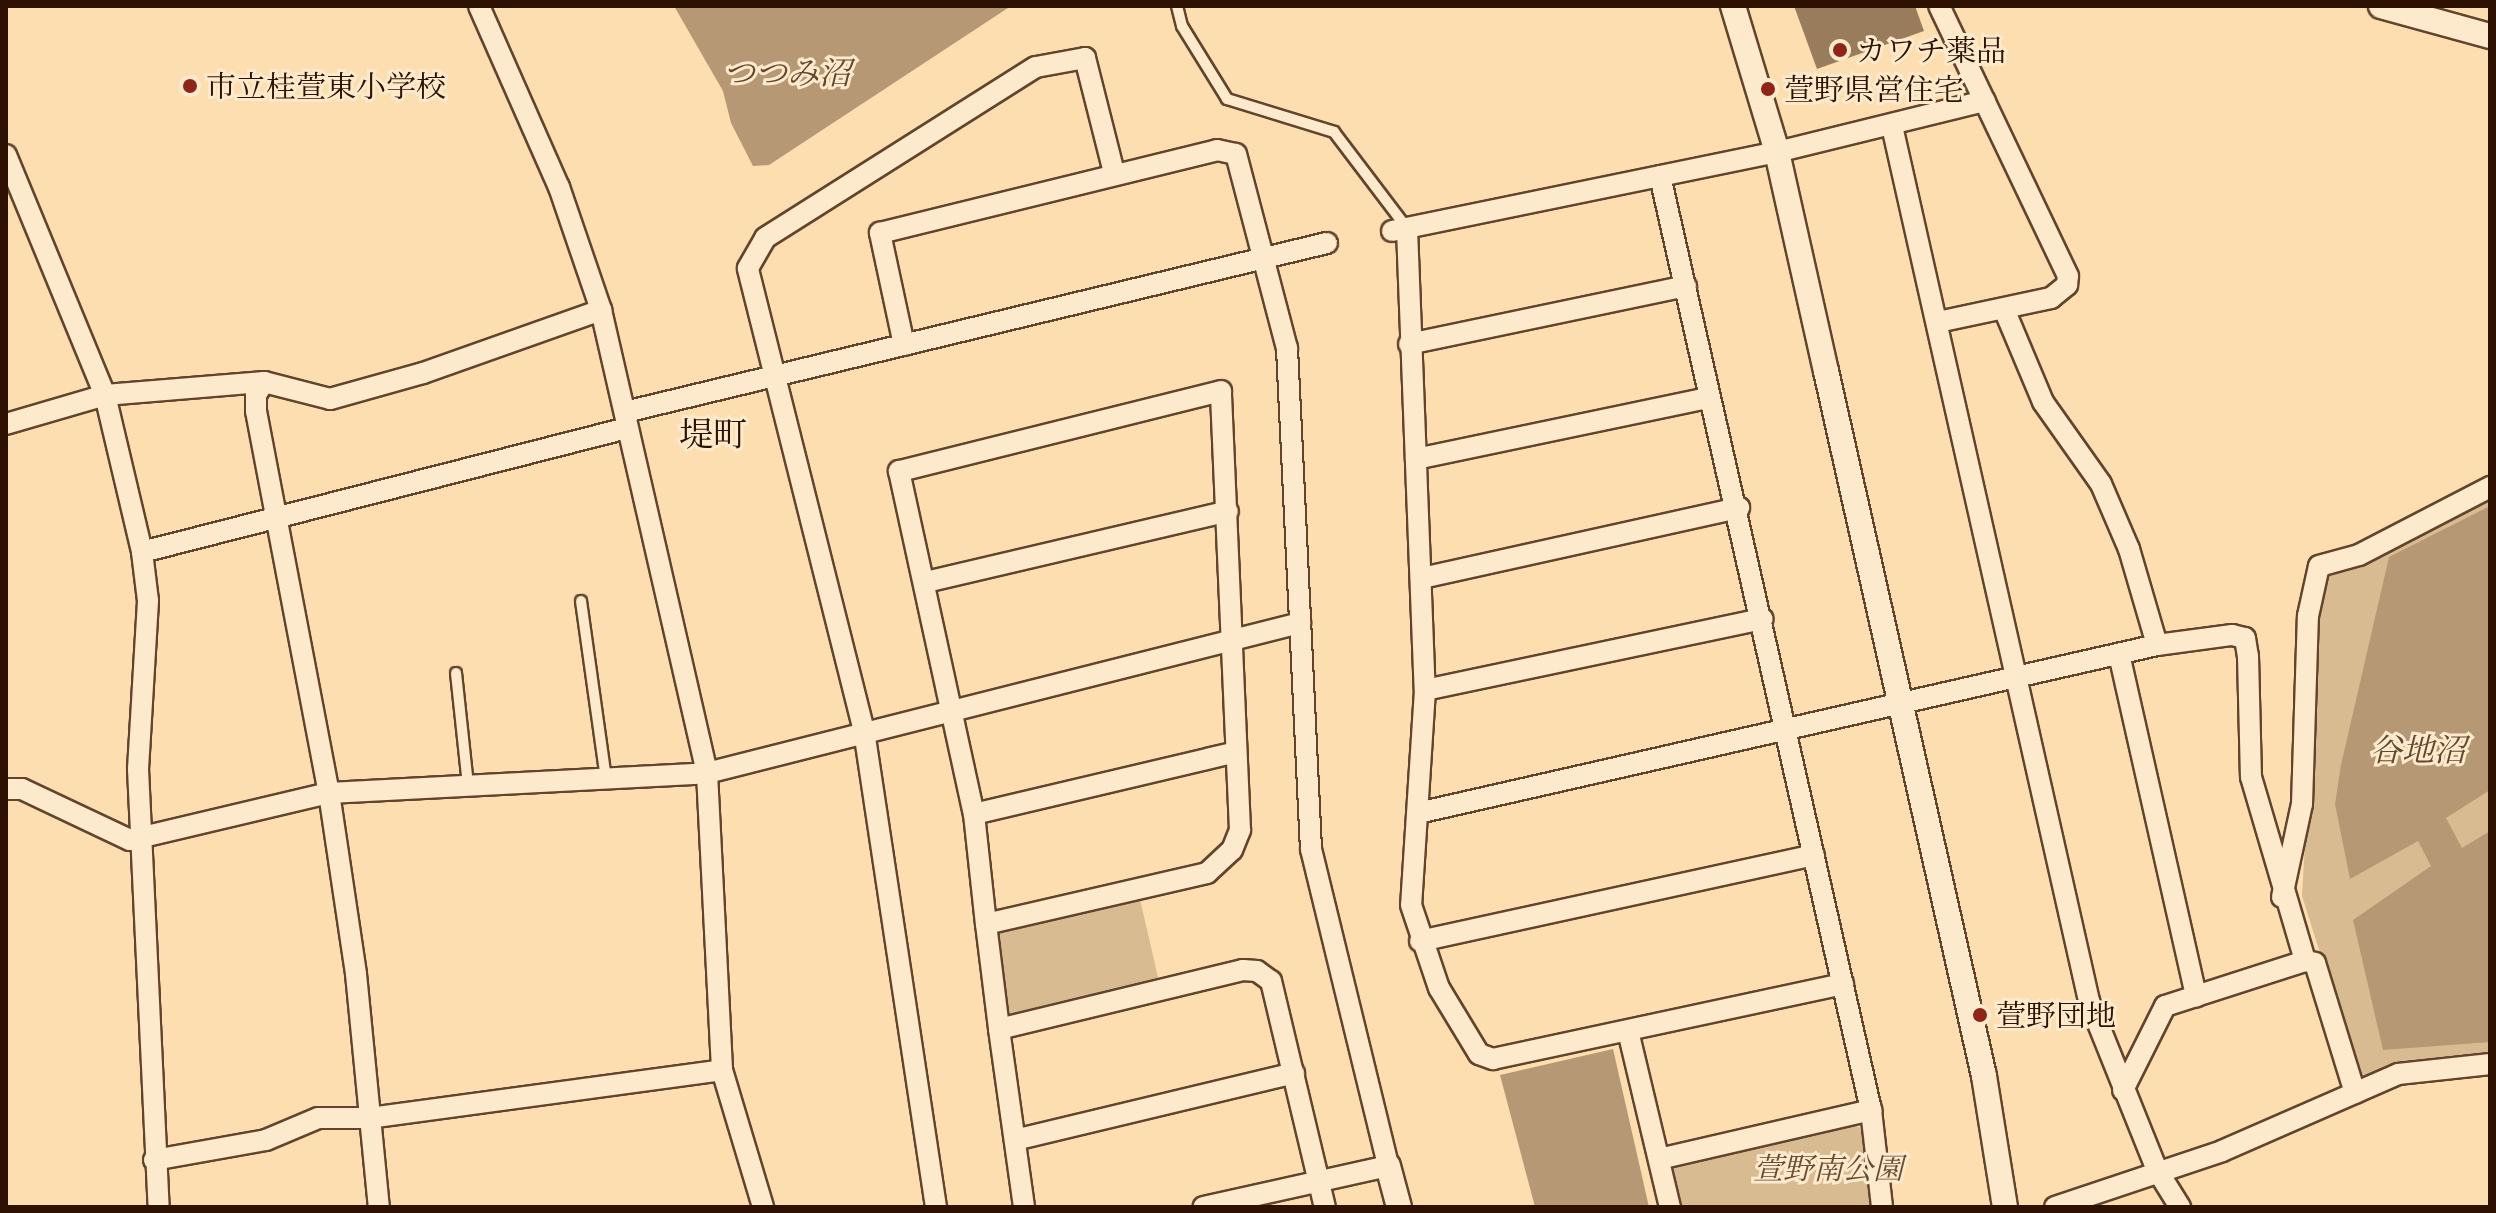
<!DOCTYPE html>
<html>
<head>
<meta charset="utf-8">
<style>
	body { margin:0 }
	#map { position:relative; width:2496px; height:1213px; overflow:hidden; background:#fcdeb0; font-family:"Gentium Book Plus","Noto Serif JP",serif }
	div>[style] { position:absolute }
	.green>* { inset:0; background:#d9bb92 }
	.water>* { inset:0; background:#b69874 }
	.building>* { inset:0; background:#997c5c }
	.roads { filter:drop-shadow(2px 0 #62442c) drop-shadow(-2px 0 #62442c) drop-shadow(0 2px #62442c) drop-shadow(0 -2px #62442c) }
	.service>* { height:10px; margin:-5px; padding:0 5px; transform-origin:5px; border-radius:5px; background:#fdeacc }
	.minor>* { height:20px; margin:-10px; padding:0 10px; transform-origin:10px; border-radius:10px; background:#fdeacc }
	.tertiary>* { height:24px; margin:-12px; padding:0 12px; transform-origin:12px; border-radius:12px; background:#fdeacc }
	.dots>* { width:22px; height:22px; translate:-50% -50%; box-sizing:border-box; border:4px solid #fdeacc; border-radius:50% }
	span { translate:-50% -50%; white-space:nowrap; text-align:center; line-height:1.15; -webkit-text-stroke:6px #fdeacc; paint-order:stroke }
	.poi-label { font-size:30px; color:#2e1100 }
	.left { translate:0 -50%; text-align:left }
	.park-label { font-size:30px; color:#6a4c33; font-style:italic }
	.water-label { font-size:32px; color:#64472e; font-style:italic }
	.quarter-label { font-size:34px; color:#2e1100 }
	.frame { position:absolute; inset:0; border:8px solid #2e1100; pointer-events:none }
</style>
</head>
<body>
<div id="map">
	<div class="green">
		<div style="clip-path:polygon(2490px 494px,2490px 1058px,2360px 1079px,2302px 896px,2318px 616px,2329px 573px)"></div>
		<div style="clip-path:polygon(1139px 895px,1160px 986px,1016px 1019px,1002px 1008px,993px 937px,1002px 927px)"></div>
		<div style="clip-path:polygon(1850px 1123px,1867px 1131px,1876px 1207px,1676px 1207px,1669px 1178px,1675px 1163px)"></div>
	</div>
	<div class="water">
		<div style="clip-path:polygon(674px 6px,1011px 6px,769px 165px,753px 166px,731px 123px,723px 91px)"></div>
		<div style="clip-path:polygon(2490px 506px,2490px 790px,2446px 818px,2462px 848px,2490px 831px,2490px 1042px,2383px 1050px,2353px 920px,2431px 866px,2418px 841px,2350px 879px,2335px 804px,2341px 765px,2389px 557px)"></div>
		<div style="clip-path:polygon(1613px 1049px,1649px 1207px,1535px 1207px,1500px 1075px)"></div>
	</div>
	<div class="building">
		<div style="clip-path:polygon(1794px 6px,1915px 6px,1924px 31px,1817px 69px)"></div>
	</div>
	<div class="roads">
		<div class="service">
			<div style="left:1177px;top:6px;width:21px;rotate:76deg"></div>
			<div style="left:1182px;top:26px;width:86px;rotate:58.3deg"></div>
			<div style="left:1227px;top:99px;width:112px;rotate:17.1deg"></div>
			<div style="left:1334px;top:132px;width:119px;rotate:52.8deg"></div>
			<div style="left:581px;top:601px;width:179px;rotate:82deg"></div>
			<div style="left:456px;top:673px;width:113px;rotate:83.9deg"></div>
		</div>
		<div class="minor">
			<div style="left:479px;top:6px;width:198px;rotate:66.2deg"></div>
			<div style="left:559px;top:187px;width:130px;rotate:71.1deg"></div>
			<div style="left:601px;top:310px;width:475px;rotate:77.1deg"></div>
			<div style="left:707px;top:773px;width:297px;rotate:87.1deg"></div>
			<div style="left:722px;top:1070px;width:143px;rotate:73.3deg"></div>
			<div style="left:1892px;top:126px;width:897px;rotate:77.31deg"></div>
			<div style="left:2089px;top:1001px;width:182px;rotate:68.1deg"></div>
			<div style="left:2157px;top:1170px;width:44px;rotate:58.1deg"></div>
			<div style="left:6px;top:155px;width:260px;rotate:67.6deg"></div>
			<div style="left:105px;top:395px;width:161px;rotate:76.7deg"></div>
			<div style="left:142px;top:552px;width:49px;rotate:83deg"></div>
			<div style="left:148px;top:601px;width:168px;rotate:93.4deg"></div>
			<div style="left:138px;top:769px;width:439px;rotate:87.3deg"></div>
			<div style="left:1660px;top:176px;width:958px;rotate:77.27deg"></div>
			<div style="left:1871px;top:1110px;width:98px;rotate:83.5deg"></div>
			<div style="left:1407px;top:229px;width:461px;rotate:87.8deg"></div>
			<div style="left:1425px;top:690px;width:215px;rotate:93.7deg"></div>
			<div style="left:1411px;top:905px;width:88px;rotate:71.4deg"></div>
			<div style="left:1439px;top:988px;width:77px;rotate:58.8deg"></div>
			<div style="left:1479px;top:1054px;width:15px;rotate:20deg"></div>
			<div style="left:1493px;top:1059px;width:358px;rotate:-12.1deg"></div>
			<div style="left:1392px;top:231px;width:393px;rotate:-11.6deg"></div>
			<div style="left:1777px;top:152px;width:214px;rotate:-13.8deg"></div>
			<div style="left:2004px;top:309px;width:101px;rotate:67.2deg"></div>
			<div style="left:2043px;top:402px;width:100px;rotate:54.7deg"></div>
			<div style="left:2101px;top:484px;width:71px;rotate:66.7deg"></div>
			<div style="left:2129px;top:549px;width:100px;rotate:73.7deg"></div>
			<div style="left:1938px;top:322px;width:116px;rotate:-12deg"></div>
			<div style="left:2051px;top:298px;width:21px;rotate:-39deg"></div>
			<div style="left:2067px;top:285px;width:9px;rotate:-84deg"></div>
			<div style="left:2068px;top:276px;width:299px;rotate:-115.5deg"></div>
			<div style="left:1409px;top:344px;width:283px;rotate:-11.8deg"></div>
			<div style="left:904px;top:345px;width:115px;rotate:-102.1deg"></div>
			<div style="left:880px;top:233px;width:347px;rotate:-13.8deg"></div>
			<div style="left:1217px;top:150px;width:19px;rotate:12deg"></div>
			<div style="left:1236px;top:154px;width:201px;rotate:75.3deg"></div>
			<div style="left:1287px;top:348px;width:502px;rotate:87.26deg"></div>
			<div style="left:1311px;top:849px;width:326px;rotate:76.3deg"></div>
			<div style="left:1388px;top:1166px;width:189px;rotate:167.5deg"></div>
			<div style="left:264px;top:382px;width:15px;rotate:122deg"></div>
			<div style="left:256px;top:395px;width:16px;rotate:90deg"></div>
			<div style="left:256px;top:411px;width:389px;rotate:79.2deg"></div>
			<div style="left:329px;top:793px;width:183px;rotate:81.5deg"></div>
			<div style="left:356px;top:974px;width:234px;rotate:84.4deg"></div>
			<div style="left:625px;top:412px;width:722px;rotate:-13.54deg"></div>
			<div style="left:6px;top:424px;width:103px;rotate:-16.3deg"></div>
			<div style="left:105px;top:395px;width:160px;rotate:-4.7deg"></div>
			<div style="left:264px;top:382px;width:68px;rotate:14.4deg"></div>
			<div style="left:330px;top:399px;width:97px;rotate:-15.6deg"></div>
			<div style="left:423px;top:373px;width:189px;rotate:-19.5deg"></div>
			<div style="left:1416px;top:459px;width:294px;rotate:-11.8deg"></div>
			<div style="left:142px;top:552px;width:501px;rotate:-14.34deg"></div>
			<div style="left:1422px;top:578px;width:325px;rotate:-12.5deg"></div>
			<div style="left:926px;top:582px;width:310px;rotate:-13.2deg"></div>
			<div style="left:2119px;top:654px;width:351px;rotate:77.3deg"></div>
			<div style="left:1425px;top:690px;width:345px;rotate:-11.9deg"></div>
			<div style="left:6px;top:789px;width:16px"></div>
			<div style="left:22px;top:789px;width:119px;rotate:25.3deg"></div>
			<div style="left:130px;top:840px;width:204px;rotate:-13.3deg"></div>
			<div style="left:329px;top:793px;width:379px;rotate:-3deg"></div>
			<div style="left:707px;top:773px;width:612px;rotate:-14.2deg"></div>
			<div style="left:1418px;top:813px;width:758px;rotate:-12.81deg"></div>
			<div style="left:2157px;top:645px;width:76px;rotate:-7.6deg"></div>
			<div style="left:2232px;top:635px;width:13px;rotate:13deg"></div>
			<div style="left:2245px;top:638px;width:18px;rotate:81deg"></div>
			<div style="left:2248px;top:656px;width:121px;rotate:88.6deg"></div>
			<div style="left:2251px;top:777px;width:192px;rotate:73.6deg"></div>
			<div style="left:974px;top:814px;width:269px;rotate:-13.3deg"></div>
			<div style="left:2282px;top:897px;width:95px;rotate:-77.9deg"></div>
			<div style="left:2302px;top:804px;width:188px;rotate:-88.2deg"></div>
			<div style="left:2308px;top:616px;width:51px;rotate:-77.6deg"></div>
			<div style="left:2319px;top:566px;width:41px;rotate:-15.4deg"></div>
			<div style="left:2359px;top:555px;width:148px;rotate:-27.4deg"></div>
			<div style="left:986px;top:924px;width:227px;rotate:-13deg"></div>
			<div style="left:1207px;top:873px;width:34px;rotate:-43deg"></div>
			<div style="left:1232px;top:850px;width:22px;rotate:-68deg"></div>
			<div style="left:1240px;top:830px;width:439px;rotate:-92.5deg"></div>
			<div style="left:1221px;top:391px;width:332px;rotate:166deg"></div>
			<div style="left:899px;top:471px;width:351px;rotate:77.7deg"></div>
			<div style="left:974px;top:814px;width:111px;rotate:83.8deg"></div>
			<div style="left:986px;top:924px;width:106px;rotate:82.9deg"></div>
			<div style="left:999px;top:1029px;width:180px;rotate:82deg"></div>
			<div style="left:1420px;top:941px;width:403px;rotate:-12.3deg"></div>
			<div style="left:999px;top:1029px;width:251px;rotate:-13.6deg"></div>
			<div style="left:1243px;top:970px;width:14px;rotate:4deg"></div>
			<div style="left:1257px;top:971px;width:17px;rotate:36deg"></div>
			<div style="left:1271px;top:981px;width:232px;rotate:76.6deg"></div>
			<div style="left:1628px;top:1031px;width:181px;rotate:76.6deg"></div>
			<div style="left:2123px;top:1090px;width:94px;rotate:-63.4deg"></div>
			<div style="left:2165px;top:1006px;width:147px;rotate:-17.8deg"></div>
			<div style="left:2305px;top:961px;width:10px;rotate:11deg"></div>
			<div style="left:2315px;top:963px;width:136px;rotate:72.9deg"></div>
			<div style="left:1015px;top:1140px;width:287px;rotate:-13.5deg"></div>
			<div style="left:1659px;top:1159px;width:218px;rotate:-13deg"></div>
			<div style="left:154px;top:1160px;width:114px;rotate:-10.1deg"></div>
			<div style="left:266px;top:1140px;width:56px;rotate:-22.9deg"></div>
			<div style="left:318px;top:1118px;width:51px"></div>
			<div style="left:369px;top:1118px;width:356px;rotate:-7.7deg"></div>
			<div style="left:936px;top:1207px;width:481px;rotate:-98.6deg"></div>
			<div style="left:864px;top:731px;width:477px;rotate:-104.1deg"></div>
			<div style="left:748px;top:268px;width:34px;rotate:-60deg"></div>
			<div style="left:765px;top:238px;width:320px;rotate:-32.3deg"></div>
			<div style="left:1036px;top:67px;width:50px;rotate:-10.4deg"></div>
			<div style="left:1085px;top:58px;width:119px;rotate:75.8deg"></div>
			<div style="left:2055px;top:1207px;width:176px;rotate:-18.5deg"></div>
			<div style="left:2222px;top:1151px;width:192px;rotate:-23.6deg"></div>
			<div style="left:2398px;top:1074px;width:93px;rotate:-6.2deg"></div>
		</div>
		<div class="tertiary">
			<div style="left:1733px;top:6px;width:152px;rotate:73.2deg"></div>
			<div style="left:1777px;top:152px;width:224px;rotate:77.4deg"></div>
			<div style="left:1826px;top:371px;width:722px;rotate:77.37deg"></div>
			<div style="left:1984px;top:1076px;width:133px;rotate:80.9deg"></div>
			<div style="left:2381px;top:6px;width:113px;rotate:15.4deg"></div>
			<div style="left:1388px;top:1166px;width:42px;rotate:75deg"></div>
		</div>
	</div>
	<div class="dots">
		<div style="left:1840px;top:50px;background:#8f2418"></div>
		<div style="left:190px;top:86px;background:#8f2418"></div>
		<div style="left:1768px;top:89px;background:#8f2418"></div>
		<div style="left:1980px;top:1015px;background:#8f2418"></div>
	</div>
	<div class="poi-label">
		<span class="left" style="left:1856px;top:50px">カワチ薬品</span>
		<span class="left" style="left:206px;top:86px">市立桂萱東小学校</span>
		<span class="left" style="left:1784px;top:89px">萱野県営住宅</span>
		<span class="left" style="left:1996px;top:1015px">萱野団地</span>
	</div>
	<div class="park-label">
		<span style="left:1828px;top:1168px">萱野南公園</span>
	</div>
	<div class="water-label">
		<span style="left:787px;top:73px">つつみ沼</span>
		<span style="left:2418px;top:750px">谷地沼</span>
	</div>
	<div class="quarter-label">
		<span style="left:713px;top:434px">堤町</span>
	</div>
	<div class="frame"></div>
</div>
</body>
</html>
